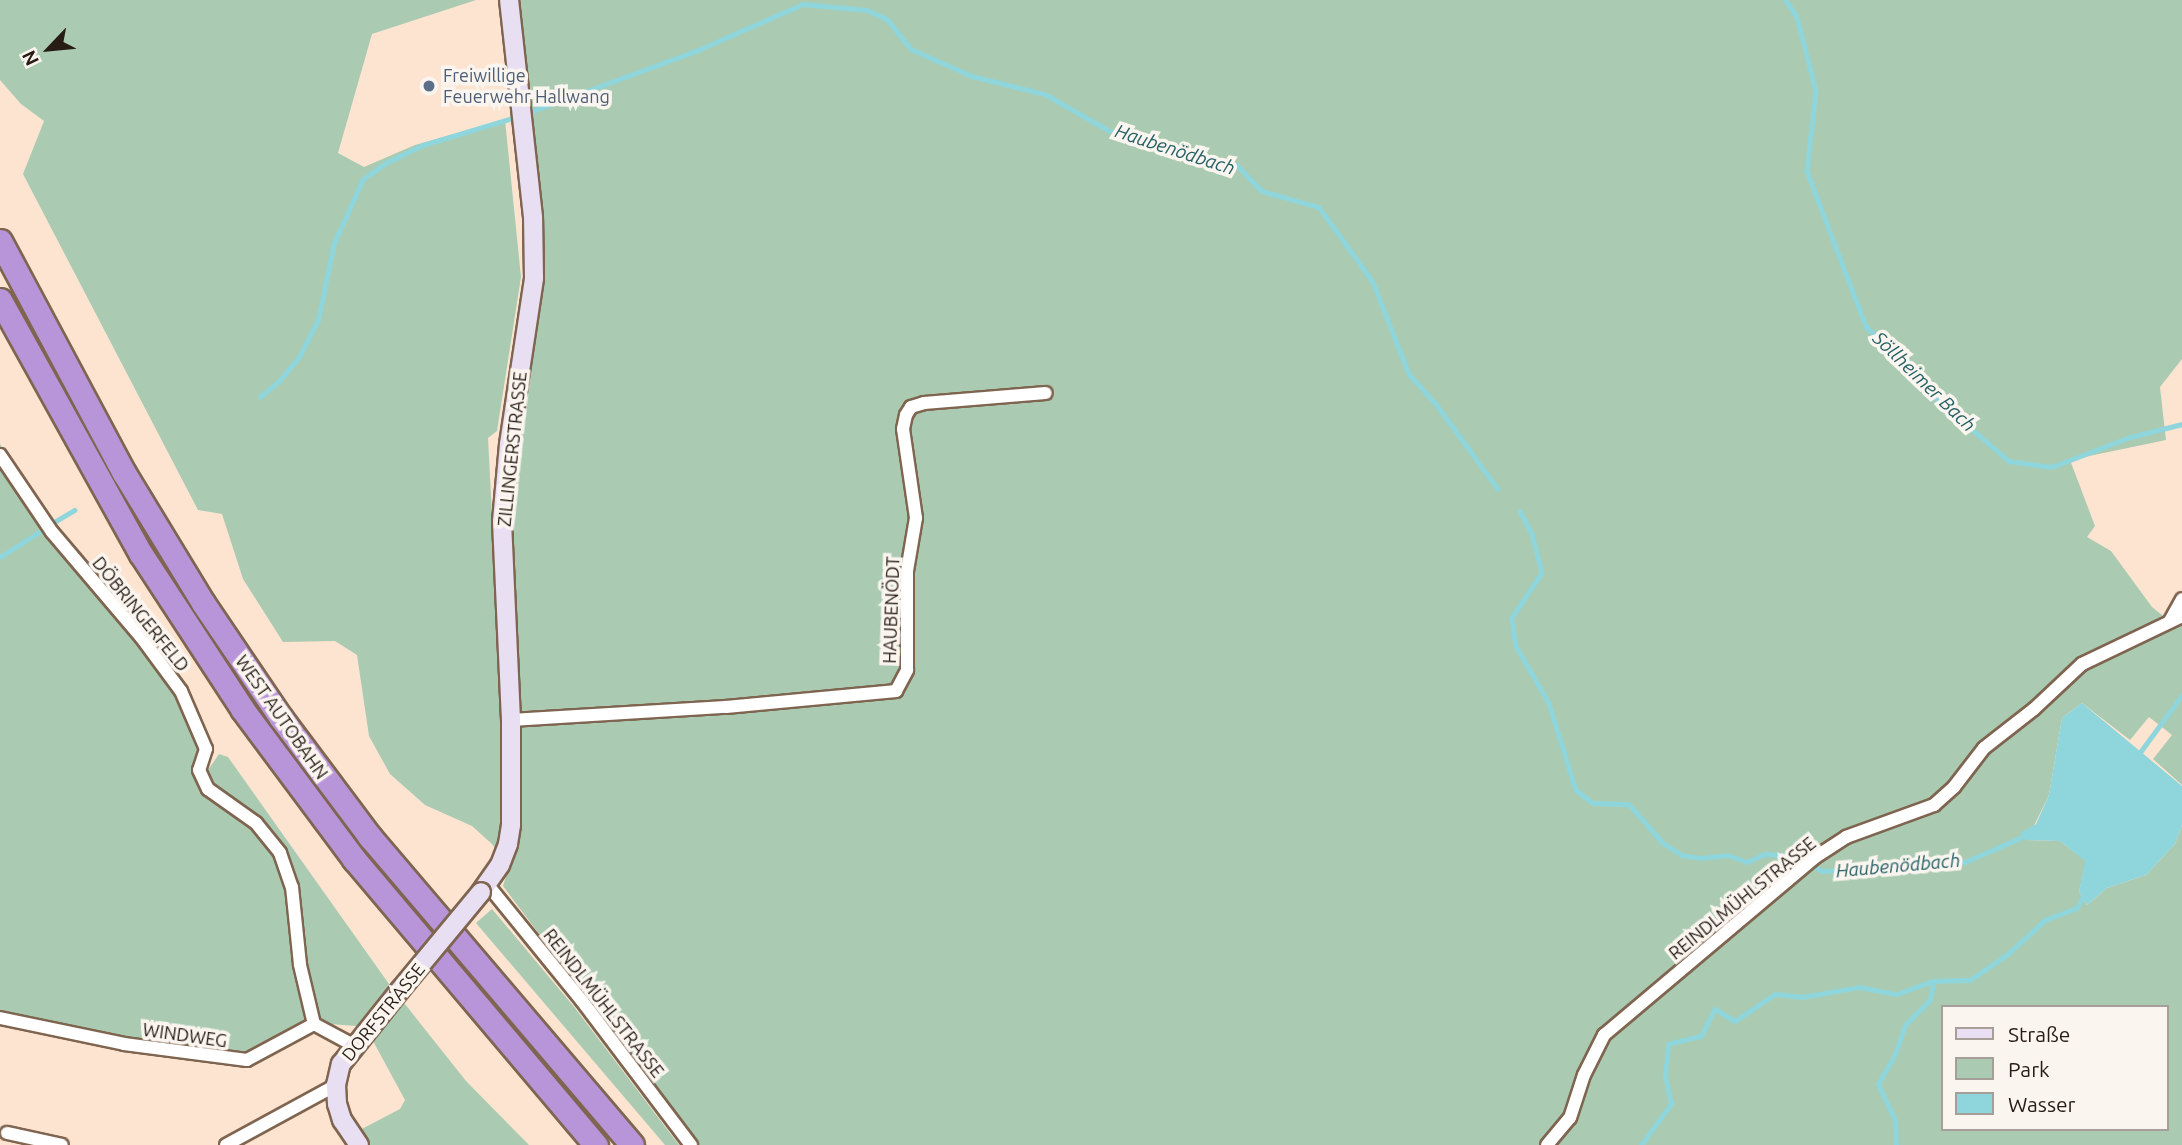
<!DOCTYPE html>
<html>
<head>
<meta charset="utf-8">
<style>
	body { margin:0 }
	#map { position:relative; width:2182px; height:1145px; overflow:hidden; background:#fce4d1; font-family:Ubuntu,sans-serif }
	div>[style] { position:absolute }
	.green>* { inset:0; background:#aacbb2 }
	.water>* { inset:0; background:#8fd5dc }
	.stream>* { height:4.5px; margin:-2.25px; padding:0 2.25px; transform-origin:2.25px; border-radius:2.25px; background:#8fd5dc }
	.roads { filter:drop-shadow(2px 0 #7f6550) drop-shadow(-2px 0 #7f6550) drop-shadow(0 2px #7f6550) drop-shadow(0 -2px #7f6550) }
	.street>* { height:12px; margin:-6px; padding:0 6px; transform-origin:6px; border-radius:6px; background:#fff }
	.secondary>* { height:18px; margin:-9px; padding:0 9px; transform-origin:9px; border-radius:9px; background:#e9dff3 }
	.highway>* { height:23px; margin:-11.5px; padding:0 11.5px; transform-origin:11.5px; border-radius:11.5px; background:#b795d8 }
	.bridges { filter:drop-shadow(2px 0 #7f6550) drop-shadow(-2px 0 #7f6550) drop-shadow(0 2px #7f6550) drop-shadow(0 -2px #7f6550) }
	.secondary-bridge>* { height:18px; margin:-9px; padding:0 9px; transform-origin:9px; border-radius:9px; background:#e9dff3 }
	.dots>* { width:19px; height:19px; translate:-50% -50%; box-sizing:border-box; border:4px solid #fbf5f0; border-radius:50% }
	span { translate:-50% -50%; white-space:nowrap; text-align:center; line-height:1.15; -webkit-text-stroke:7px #fbf5f0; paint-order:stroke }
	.service-label { font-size:18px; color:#4e5e75 }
	.left { translate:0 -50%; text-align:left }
	.street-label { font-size:18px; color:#271d14 }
	.water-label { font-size:19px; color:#256065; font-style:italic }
	.legend { position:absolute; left:1941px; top:1005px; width:228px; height:126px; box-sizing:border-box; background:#fbf5f0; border:2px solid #a69f98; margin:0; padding:9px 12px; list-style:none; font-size:21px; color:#271d14 }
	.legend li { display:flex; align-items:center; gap:14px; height:35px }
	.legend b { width:35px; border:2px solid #a69f98 }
	.north { position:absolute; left:14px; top:14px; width:70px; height:70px; -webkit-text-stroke:5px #fbf5f0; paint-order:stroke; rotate:244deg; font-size:19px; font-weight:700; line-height:28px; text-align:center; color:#271d14 }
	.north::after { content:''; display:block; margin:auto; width:24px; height:32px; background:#271d14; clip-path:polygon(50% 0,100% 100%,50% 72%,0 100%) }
</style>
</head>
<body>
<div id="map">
	<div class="green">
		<div style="clip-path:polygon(evenodd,0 0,476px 0,372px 34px,338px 153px,364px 167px,415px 145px,505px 120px,521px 277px,497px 431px,488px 438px,500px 669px,515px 456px,542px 252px,540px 192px,529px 133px,514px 0,2182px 0,2182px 359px,2160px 387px,2166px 440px,2070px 460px,2095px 526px,2087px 537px,2111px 551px,2152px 607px,2172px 623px,2182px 622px,2182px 785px,2153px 759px,2172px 735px,2149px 717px,2130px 740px,2082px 703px,2062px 718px,2049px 795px,2027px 840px,2060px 841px,2086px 861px,2079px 892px,2087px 905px,2107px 888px,2146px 875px,2175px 844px,2182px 825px,2182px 1145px,698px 1145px,503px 886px,509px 867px,492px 844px,472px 826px,425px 805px,390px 774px,369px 736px,357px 655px,335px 641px,283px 642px,243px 579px,222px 514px,198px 510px,23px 174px,44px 121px,21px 104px,0 80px,0 0,1942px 1007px,2166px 1007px,2166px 1129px,1942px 1129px,1942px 1007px)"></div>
		<div style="clip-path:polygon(0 444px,27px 488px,203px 729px,208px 770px,219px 754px,228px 757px,389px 984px,466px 1081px,529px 1145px,368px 1145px,356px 1132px,400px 1109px,405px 1100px,373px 1041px,356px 1026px,330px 1024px,318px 1017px,247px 1056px,124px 1040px,0 1014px)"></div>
		<div style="clip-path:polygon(492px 909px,575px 1008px,679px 1145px,665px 1145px,476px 923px)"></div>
	</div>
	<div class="water">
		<div style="clip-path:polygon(2082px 703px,2182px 786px,2182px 825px,2175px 844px,2146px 875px,2107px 888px,2087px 905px,2079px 892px,2085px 861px,2060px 841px,2027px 840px,2020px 833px,2036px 824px,2049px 795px,2062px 718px)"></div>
	</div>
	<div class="stream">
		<div style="left:1786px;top:0;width:20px;rotate:57deg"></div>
		<div style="left:1797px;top:17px;width:76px;rotate:75.6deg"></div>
		<div style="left:1816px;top:91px;width:81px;rotate:96.4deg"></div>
		<div style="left:1807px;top:171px;width:166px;rotate:69.2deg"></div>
		<div style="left:1866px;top:326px;width:97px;rotate:46.3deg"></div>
		<div style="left:1933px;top:396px;width:100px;rotate:40.5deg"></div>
		<div style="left:2009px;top:461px;width:43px;rotate:7.9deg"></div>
		<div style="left:2052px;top:467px;width:80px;rotate:-21.1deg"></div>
		<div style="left:2127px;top:438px;width:57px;rotate:-14.3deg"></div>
		<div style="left:530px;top:112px;width:177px;rotate:-20.2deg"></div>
		<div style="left:696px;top:51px;width:117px;rotate:-23.7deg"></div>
		<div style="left:803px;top:4px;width:64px;rotate:5.4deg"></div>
		<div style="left:867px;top:10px;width:22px;rotate:24deg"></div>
		<div style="left:887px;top:19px;width:38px;rotate:51deg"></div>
		<div style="left:911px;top:49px;width:67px;rotate:23.9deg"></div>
		<div style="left:972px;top:76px;width:75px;rotate:13.9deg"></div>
		<div style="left:1045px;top:94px;width:83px;rotate:29.7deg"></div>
		<div style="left:1117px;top:135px;width:124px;rotate:14deg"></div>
		<div style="left:1237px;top:165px;width:36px;rotate:46deg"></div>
		<div style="left:1262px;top:191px;width:59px;rotate:15.7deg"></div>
		<div style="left:1319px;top:207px;width:92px;rotate:54.2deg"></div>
		<div style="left:1373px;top:282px;width:99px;rotate:68.6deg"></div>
		<div style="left:1409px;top:374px;width:40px;rotate:48deg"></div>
		<div style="left:1436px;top:404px;width:105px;rotate:53.9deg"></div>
		<div style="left:260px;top:397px;width:25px;rotate:-40deg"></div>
		<div style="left:279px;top:381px;width:31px;rotate:-50deg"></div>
		<div style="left:299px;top:357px;width:42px;rotate:-62.8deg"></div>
		<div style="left:318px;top:320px;width:79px;rotate:-78.3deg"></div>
		<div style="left:334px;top:243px;width:70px;rotate:-65.6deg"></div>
		<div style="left:363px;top:179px;width:28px;rotate:-35deg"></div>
		<div style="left:386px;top:163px;width:41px;rotate:-25.9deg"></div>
		<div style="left:423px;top:145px;width:90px;rotate:-16.8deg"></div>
		<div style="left:1520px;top:511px;width:26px;rotate:62deg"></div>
		<div style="left:1532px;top:534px;width:40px;rotate:75.6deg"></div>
		<div style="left:1542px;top:573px;width:54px;rotate:123.7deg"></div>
		<div style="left:1512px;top:618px;width:28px;rotate:82deg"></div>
		<div style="left:1516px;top:646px;width:66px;rotate:59.9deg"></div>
		<div style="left:1549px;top:703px;width:91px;rotate:72.8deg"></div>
		<div style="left:1576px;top:790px;width:21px;rotate:37deg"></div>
		<div style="left:1593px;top:803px;width:36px;rotate:2deg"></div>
		<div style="left:1629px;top:804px;width:52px;rotate:48.9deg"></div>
		<div style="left:1663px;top:843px;width:22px;rotate:32deg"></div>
		<div style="left:1682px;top:855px;width:18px;rotate:9deg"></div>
		<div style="left:1700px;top:858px;width:28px;rotate:-6deg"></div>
		<div style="left:1728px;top:855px;width:20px;rotate:20deg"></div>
		<div style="left:1747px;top:862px;width:20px;rotate:-24deg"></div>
		<div style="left:1765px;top:854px;width:32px;rotate:4deg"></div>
		<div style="left:1797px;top:856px;width:29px;rotate:31deg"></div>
		<div style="left:1822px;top:871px;width:99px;rotate:-2.3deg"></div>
		<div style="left:1921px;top:867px;width:44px;rotate:-6.5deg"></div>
		<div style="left:1965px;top:862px;width:68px;rotate:-23.5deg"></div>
		<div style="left:51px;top:524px;width:27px;rotate:-31deg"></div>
		<div style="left:0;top:557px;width:52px;rotate:-32.5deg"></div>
		<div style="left:2138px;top:755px;width:74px;rotate:-53.7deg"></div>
		<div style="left:1641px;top:1145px;width:51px;rotate:-53.8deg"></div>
		<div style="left:1671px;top:1104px;width:30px;rotate:-102deg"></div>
		<div style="left:1665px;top:1075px;width:31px;rotate:-84deg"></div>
		<div style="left:1668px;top:1044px;width:34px;rotate:-14deg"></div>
		<div style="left:1701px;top:1036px;width:30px;rotate:-63deg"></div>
		<div style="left:1715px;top:1009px;width:23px;rotate:31deg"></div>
		<div style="left:1735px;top:1021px;width:48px;rotate:-34deg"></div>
		<div style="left:1775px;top:994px;width:27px;rotate:6deg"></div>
		<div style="left:1802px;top:997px;width:59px;rotate:-9.8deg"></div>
		<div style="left:1860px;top:987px;width:38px;rotate:11deg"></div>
		<div style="left:1897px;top:994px;width:38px;rotate:-20deg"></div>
		<div style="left:1933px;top:981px;width:37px;rotate:-2deg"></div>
		<div style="left:1970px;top:980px;width:46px;rotate:-34.4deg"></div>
		<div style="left:2008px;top:954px;width:50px;rotate:-42.6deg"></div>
		<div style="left:2045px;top:920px;width:34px;rotate:-21deg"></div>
		<div style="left:2077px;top:908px;width:17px;rotate:-62deg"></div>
		<div style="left:1896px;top:1145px;width:24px;rotate:-92deg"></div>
		<div style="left:1895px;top:1121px;width:41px;rotate:-114.7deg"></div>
		<div style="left:1878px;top:1084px;width:34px;rotate:-60deg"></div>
		<div style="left:1895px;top:1054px;width:31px;rotate:-71deg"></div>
		<div style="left:1905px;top:1025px;width:35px;rotate:-45deg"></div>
		<div style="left:1930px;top:1000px;width:19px;rotate:-81deg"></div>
	</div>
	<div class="roads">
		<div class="street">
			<div style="left:0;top:455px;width:93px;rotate:56deg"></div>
			<div style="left:52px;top:532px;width:138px;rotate:49.7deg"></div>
			<div style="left:141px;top:637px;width:67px;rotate:53.5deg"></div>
			<div style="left:181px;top:691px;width:63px;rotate:66.7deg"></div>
			<div style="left:206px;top:749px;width:22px;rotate:108deg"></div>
			<div style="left:199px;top:770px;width:21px;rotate:65deg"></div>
			<div style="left:208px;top:789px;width:59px;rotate:35.3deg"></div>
			<div style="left:256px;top:823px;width:38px;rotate:51deg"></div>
			<div style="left:280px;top:853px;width:36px;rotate:71deg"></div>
			<div style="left:292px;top:887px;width:78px;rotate:84.1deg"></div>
			<div style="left:300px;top:965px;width:61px;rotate:76.7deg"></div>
			<div style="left:2170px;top:621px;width:25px;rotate:-61deg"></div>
			<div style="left:511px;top:720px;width:215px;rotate:-3.5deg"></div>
			<div style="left:726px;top:707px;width:171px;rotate:-5.4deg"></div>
			<div style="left:896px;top:691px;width:24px;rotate:-62deg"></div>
			<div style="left:907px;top:670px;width:99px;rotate:-90deg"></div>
			<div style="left:907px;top:571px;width:54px;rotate:-80.4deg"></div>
			<div style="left:916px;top:518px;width:90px;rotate:-98.3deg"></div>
			<div style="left:903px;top:429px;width:14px;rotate:-78deg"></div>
			<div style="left:906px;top:415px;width:9px;rotate:-58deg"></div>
			<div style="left:911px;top:407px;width:14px;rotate:-17deg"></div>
			<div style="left:924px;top:403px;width:122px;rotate:-4.7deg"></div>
			<div style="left:487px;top:884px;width:151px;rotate:50.9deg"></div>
			<div style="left:582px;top:1001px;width:181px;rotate:52.9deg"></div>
			<div style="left:0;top:1018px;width:127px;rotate:11.8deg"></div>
			<div style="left:124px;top:1044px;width:124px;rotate:7.4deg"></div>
			<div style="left:247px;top:1060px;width:76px;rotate:-28.2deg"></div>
			<div style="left:314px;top:1024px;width:44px;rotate:28.3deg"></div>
			<div style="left:7px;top:1133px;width:56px;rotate:12.3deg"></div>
			<div style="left:226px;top:1145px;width:125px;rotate:-28.6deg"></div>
			<div style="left:1547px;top:1145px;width:35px;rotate:-50deg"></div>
			<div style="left:1570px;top:1118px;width:45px;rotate:-72deg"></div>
			<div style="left:1584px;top:1075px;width:45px;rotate:-63.4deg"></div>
			<div style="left:1604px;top:1035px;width:275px;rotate:-40.1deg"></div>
			<div style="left:1814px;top:858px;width:38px;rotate:-33deg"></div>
			<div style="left:1846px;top:837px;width:94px;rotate:-20deg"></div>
			<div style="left:1934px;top:805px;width:27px;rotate:-42deg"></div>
			<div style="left:1954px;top:787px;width:49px;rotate:-52.4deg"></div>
			<div style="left:1984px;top:748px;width:63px;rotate:-38deg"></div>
			<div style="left:2034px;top:709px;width:66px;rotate:-43.2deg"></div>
			<div style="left:2082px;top:664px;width:111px;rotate:-25.6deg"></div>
		</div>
		<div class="secondary">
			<div style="left:481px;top:892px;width:33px;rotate:-55deg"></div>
			<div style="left:500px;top:865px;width:22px;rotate:-69deg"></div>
			<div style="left:508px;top:844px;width:19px;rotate:-81deg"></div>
			<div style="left:511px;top:825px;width:105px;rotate:-90deg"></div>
			<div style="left:511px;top:720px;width:199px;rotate:-92.6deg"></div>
			<div style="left:502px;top:521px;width:77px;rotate:-84.8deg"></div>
			<div style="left:509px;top:444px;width:168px;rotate:-81.4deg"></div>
			<div style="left:534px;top:278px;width:61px;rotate:-90.9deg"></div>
			<div style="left:533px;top:217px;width:218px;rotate:-96.3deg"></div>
			<div style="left:359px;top:1145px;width:30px;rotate:-124deg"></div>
			<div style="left:342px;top:1120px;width:17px;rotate:-107deg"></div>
			<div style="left:337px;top:1104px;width:19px;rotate:-93deg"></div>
			<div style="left:336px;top:1085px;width:22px;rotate:-77deg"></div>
			<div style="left:341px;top:1064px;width:95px;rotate:-51.4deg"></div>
		</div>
		<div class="highway">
			<div style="left:0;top:241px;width:263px;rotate:61.9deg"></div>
			<div style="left:124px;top:473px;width:152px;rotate:58.7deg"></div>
			<div style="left:203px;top:603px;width:139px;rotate:55.9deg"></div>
			<div style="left:281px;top:718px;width:149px;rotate:53.2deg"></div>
			<div style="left:370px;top:837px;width:404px;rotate:49.6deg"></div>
			<div style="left:0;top:300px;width:291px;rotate:61deg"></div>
			<div style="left:141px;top:554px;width:186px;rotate:56.8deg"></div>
			<div style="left:243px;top:710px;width:186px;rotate:53.3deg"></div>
			<div style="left:354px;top:859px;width:375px;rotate:49.8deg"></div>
		</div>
	</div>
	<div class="bridges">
		<div class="secondary-bridge">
			<div style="left:400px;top:990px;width:127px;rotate:-50.4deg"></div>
		</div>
	</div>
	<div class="dots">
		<div style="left:429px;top:86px;background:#5c6f8a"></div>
	</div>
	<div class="service-label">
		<span class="left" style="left:443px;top:86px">Freiwillige<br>Feuerwehr Hallwang</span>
	</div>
	<div class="street-label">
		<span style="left:512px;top:449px;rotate:-84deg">ZILLINGERSTRASSE</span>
		<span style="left:891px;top:610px;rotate:-88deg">HAUBENÖDT</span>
		<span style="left:141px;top:614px;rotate:51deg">DÖBRINGERFELD</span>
		<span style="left:282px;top:717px;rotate:55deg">WEST AUTOBAHN</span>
		<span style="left:1742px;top:898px;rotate:-39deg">REINDLMÜHLSTRASSE</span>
		<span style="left:604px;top:1003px;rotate:52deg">REINDLMÜHLSTRASSE</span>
		<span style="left:383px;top:1012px;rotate:-51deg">DORFSTRASSE</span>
		<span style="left:185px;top:1035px;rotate:8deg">WINDWEG</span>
	</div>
	<div class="water-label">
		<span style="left:1175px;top:150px;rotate:18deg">Haubenödbach</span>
		<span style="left:1924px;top:382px;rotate:44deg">Söllheimer Bach</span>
		<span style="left:1898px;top:866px;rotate:-5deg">Haubenödbach</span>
	</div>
	<ul class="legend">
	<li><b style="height:9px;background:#e9dff3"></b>Straße</li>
	<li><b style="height:19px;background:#aacbb2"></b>Park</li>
	<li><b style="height:19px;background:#8fd5dc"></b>Wasser</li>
	</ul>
	<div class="north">N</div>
</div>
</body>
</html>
